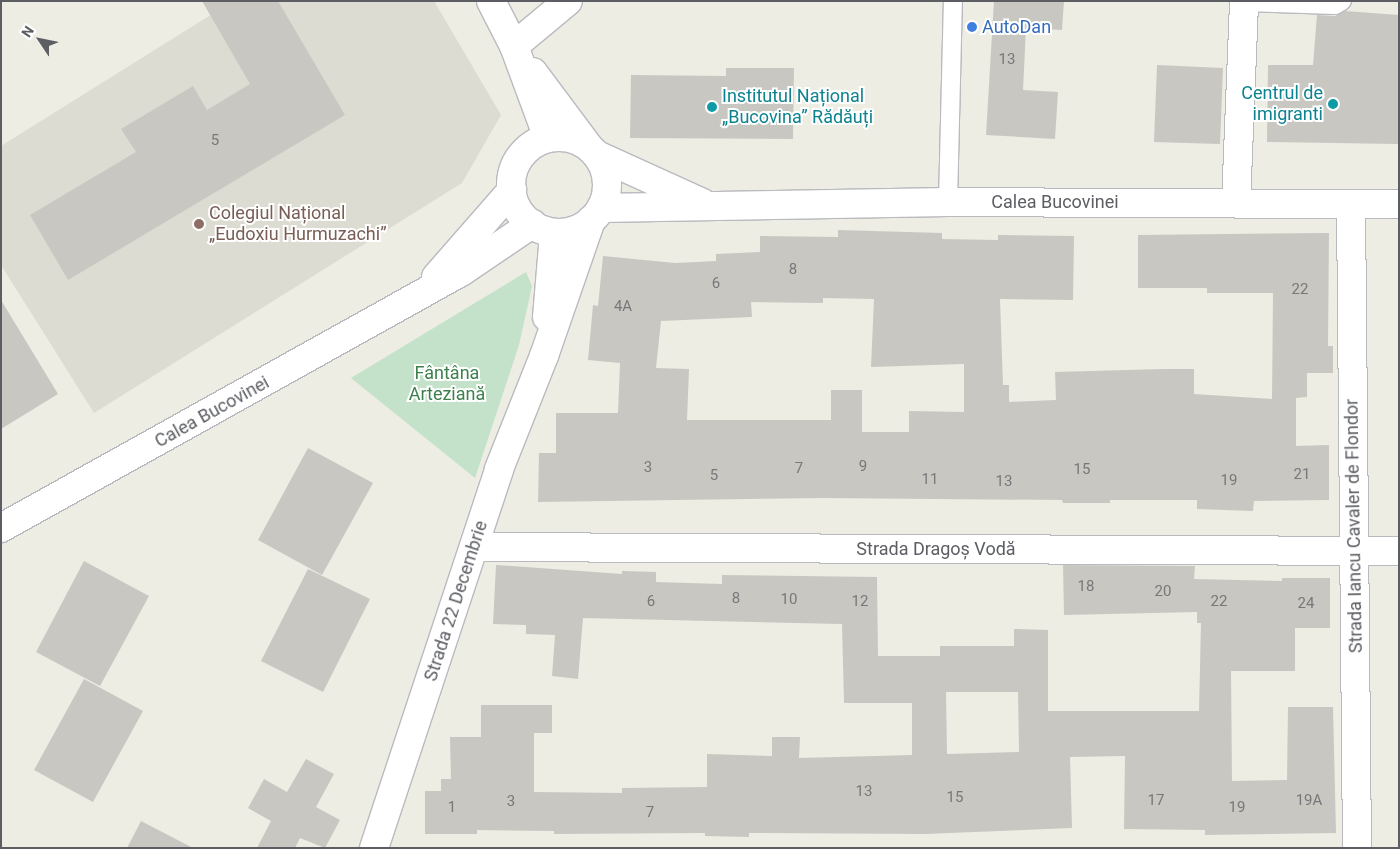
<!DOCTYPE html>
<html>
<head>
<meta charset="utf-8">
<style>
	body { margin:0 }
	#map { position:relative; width:1400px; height:849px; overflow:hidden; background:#edede4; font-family:Roboto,sans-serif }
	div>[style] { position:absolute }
	.education>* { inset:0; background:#dddcd2 }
	.green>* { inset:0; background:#c3e2c9 }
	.building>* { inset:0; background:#c8c7c1 }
	.roads { filter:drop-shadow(1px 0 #b9babf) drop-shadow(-1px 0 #b9babf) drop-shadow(0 1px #b9babf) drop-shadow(0 -1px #b9babf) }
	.service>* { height:18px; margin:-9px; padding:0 9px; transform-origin:9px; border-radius:9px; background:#fff }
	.minor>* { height:28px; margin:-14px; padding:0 14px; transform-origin:14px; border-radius:14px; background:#fff }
	.tertiary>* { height:28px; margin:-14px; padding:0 14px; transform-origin:14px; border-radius:14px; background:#fff }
	.secondary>* { height:28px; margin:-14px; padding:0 14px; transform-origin:14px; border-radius:14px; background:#fff }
	.secondary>.ring { margin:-14px; padding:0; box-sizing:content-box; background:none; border:28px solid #fff; border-radius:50% }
	.dots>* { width:14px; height:14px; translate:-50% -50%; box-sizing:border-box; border:2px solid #fff; border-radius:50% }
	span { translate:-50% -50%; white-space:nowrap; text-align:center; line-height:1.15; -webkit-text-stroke:4px #fff; paint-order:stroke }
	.number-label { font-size:15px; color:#77787a }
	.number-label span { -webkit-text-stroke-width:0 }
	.shop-label { font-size:18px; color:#366cbe }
	.left { translate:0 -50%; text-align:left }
	.culture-label { font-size:18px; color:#0d838f }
	.right { translate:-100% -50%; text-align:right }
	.street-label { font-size:18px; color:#5c5e63 }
	.education-label { font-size:18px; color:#785e54 }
	.park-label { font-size:18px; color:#3e804d }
	.frame { position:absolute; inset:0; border:2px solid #5c5e63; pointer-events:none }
	.north { position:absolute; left:15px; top:15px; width:50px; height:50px; -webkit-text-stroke:4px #fff; paint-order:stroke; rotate:304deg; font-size:14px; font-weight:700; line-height:20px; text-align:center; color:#5c5e63 }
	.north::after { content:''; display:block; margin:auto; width:18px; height:22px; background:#5c5e63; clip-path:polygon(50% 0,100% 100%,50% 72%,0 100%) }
</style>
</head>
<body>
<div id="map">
	<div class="education">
		<div style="clip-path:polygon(233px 1px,434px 1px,501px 115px,462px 183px,94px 413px,1px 265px,1px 146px)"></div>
	</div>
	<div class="green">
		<div style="clip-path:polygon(526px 272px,532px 286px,519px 345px,475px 478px,351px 378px)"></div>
	</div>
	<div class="building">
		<div style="clip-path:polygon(202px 1px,278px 1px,345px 115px,68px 280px,30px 215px,136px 152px,121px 129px,193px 86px,207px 110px,250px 84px)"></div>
		<div style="clip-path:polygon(994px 1px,1064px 1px,1062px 30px,1026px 28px,1023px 90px,1058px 92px,1055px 139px,986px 135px)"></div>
		<div style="clip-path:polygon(1345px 11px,1399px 15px,1399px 144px,1267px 142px,1268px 65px,1313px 65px,1317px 15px,1335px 16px)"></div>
		<div style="clip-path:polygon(1157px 65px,1223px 68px,1220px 144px,1154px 142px)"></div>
		<div style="clip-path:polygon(726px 68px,794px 68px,793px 139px,630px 138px,631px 75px,726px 76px)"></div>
		<div style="clip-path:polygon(evenodd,838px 230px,942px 233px,942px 239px,998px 240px,998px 235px,1074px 236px,1073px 300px,1000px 299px,1003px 385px,1009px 385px,1009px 402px,1056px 400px,1055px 372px,1164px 369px,1194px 369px,1194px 394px,1272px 399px,1273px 293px,1207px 293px,1207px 288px,1138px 288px,1138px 235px,1329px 233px,1328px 346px,1333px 346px,1333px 373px,1307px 373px,1307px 397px,1296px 398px,1296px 446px,1329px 445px,1329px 500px,1254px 501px,1253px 511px,1197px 509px,1197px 500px,1110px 500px,1110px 503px,1063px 503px,1062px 500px,824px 498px,538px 502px,539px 453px,556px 453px,556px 413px,618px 413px,620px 363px,588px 360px,593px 305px,598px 306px,603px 256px,675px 263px,716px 261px,716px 254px,760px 252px,760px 236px,838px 237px,838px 230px,823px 298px,874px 299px,871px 367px,964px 364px,964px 412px,909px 411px,909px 432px,862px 432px,862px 390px,831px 390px,831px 420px,687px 420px,689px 369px,656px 368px,661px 321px,752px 317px,751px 302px,823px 303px,823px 298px)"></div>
		<div style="clip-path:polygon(1px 300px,58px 394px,1px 429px)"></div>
		<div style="clip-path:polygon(308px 448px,373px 483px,322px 575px,258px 540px)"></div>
		<div style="clip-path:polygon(84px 561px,149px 596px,100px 686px,36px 652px)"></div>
		<div style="clip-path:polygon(evenodd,496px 565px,622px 574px,622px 571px,656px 572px,656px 582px,722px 584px,722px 575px,877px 577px,878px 656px,940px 656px,940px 646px,1014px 646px,1014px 629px,1048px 630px,1048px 711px,1199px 711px,1201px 623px,1197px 623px,1197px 612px,1064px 615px,1063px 565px,1195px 566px,1194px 579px,1282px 581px,1282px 578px,1330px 578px,1330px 628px,1295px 628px,1295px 671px,1231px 671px,1232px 781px,1287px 780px,1288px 707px,1333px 707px,1336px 833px,1205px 835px,1205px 830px,1124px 829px,1125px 756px,1070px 757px,1072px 828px,925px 834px,749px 833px,749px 837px,705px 836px,705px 833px,554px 834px,554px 831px,477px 830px,477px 834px,425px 834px,425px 791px,441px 791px,441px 779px,451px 779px,450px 737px,481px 737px,481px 705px,552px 705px,552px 733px,534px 733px,534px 792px,622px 793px,622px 788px,707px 787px,707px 754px,772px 756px,772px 737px,800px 737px,799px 758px,912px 755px,912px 703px,844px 703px,842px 624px,583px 618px,578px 679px,552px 676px,555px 635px,526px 634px,526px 625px,493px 624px,496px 565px,946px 692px,1018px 692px,1019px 752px,947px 754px,946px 692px)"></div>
		<div style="clip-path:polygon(308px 569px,370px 599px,323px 692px,261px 661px)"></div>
		<div style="clip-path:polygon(84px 679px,143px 711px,93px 802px,34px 770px)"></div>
		<div style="clip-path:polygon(306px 759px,334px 774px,316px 807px,340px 820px,325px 848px,300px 838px,295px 848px,257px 848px,271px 821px,248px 808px,264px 779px,287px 792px)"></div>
		<div style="clip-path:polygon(141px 821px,193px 848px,127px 848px)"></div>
	</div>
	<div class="roads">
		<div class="service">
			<div style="left:1244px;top:2px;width:91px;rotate:1.9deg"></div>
			<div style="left:1335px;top:5px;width:8px;rotate:-30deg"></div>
			<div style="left:948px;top:202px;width:201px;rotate:-88.6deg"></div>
		</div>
		<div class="minor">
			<div style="left:514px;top:46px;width:70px;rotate:-39.8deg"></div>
			<div style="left:1236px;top:203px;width:202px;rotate:-87.7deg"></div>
			<div style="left:1351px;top:204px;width:644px;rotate:89.47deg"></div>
			<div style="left:474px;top:547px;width:925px;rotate:0.25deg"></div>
		</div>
		<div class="tertiary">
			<div style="left:491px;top:1px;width:51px;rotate:62.9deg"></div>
			<div style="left:514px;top:46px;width:98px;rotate:69.7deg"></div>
			<div style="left:533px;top:72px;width:94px;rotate:53.3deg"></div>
			<div style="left:547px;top:317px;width:84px;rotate:-85.2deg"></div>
			<div style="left:374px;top:848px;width:399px;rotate:-71.7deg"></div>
			<div style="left:499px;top:469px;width:122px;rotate:-68.3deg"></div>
			<div style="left:544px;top:356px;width:144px;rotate:-70.9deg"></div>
		</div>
		<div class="secondary">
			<div class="ring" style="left:511px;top:137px;width:68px;height:68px"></div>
			<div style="left:597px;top:155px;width:116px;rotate:24.4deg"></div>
			<div style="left:601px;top:208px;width:347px;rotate:-1deg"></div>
			<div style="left:948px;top:202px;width:451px;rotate:0.3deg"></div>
			<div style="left:436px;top:277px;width:116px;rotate:-48.9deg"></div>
			<div style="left:1px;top:528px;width:526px;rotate:-29.1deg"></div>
			<div style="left:461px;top:272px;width:86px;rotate:-34.1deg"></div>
		</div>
	</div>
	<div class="dots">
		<div style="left:972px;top:27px;background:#3f7fe0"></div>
		<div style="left:1333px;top:104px;background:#0f9aa8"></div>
		<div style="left:712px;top:107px;background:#0f9aa8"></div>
		<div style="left:199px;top:224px;background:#8d6e63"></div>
	</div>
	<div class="number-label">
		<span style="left:1007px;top:60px">13</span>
		<span style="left:215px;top:141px">5</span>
		<span style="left:793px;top:270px">8</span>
		<span style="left:716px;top:284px">6</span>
		<span style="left:1300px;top:290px">22</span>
		<span style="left:623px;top:307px">4A</span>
		<span style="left:863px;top:467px">9</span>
		<span style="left:648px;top:468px">3</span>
		<span style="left:799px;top:469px">7</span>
		<span style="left:1082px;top:470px">15</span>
		<span style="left:1302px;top:475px">21</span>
		<span style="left:714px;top:476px">5</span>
		<span style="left:930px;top:480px">11</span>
		<span style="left:1229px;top:481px">19</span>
		<span style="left:1004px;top:482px">13</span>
		<span style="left:1086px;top:587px">18</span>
		<span style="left:1163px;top:592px">20</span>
		<span style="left:736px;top:599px">8</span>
		<span style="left:789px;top:600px">10</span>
		<span style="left:651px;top:602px">6</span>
		<span style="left:860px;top:602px">12</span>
		<span style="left:1219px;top:602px">22</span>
		<span style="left:1306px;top:604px">24</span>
		<span style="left:864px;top:792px">13</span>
		<span style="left:955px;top:798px">15</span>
		<span style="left:1156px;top:801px">17</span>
		<span style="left:1309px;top:801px">19A</span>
		<span style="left:511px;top:802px">3</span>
		<span style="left:452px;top:808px">1</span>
		<span style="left:1237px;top:808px">19</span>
		<span style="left:650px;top:813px">7</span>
	</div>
	<div class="shop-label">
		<span class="left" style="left:982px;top:27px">AutoDan</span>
	</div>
	<div class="culture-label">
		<span class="right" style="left:1323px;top:104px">Centrul de<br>imigranti</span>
		<span class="left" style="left:722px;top:107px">Institutul Național<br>„Bucovina” Rădăuți</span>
	</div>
	<div class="street-label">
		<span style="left:1055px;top:202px">Calea Bucovinei</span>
		<span style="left:212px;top:412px;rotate:-29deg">Calea Bucovinei</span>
		<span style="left:1354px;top:526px;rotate:-91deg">Strada Iancu Cavaler de Flondor</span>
		<span style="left:936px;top:549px">Strada Dragoș Vodă</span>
		<span style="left:456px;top:601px;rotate:-72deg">Strada 22 Decembrie</span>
	</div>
	<div class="education-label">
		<span class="left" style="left:209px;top:224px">Colegiul Național<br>„Eudoxiu Hurmuzachi”</span>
	</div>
	<div class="park-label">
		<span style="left:447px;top:384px">Fântâna<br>Arteziană</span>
	</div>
	<div class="frame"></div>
	<div class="north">N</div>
</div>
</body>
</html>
